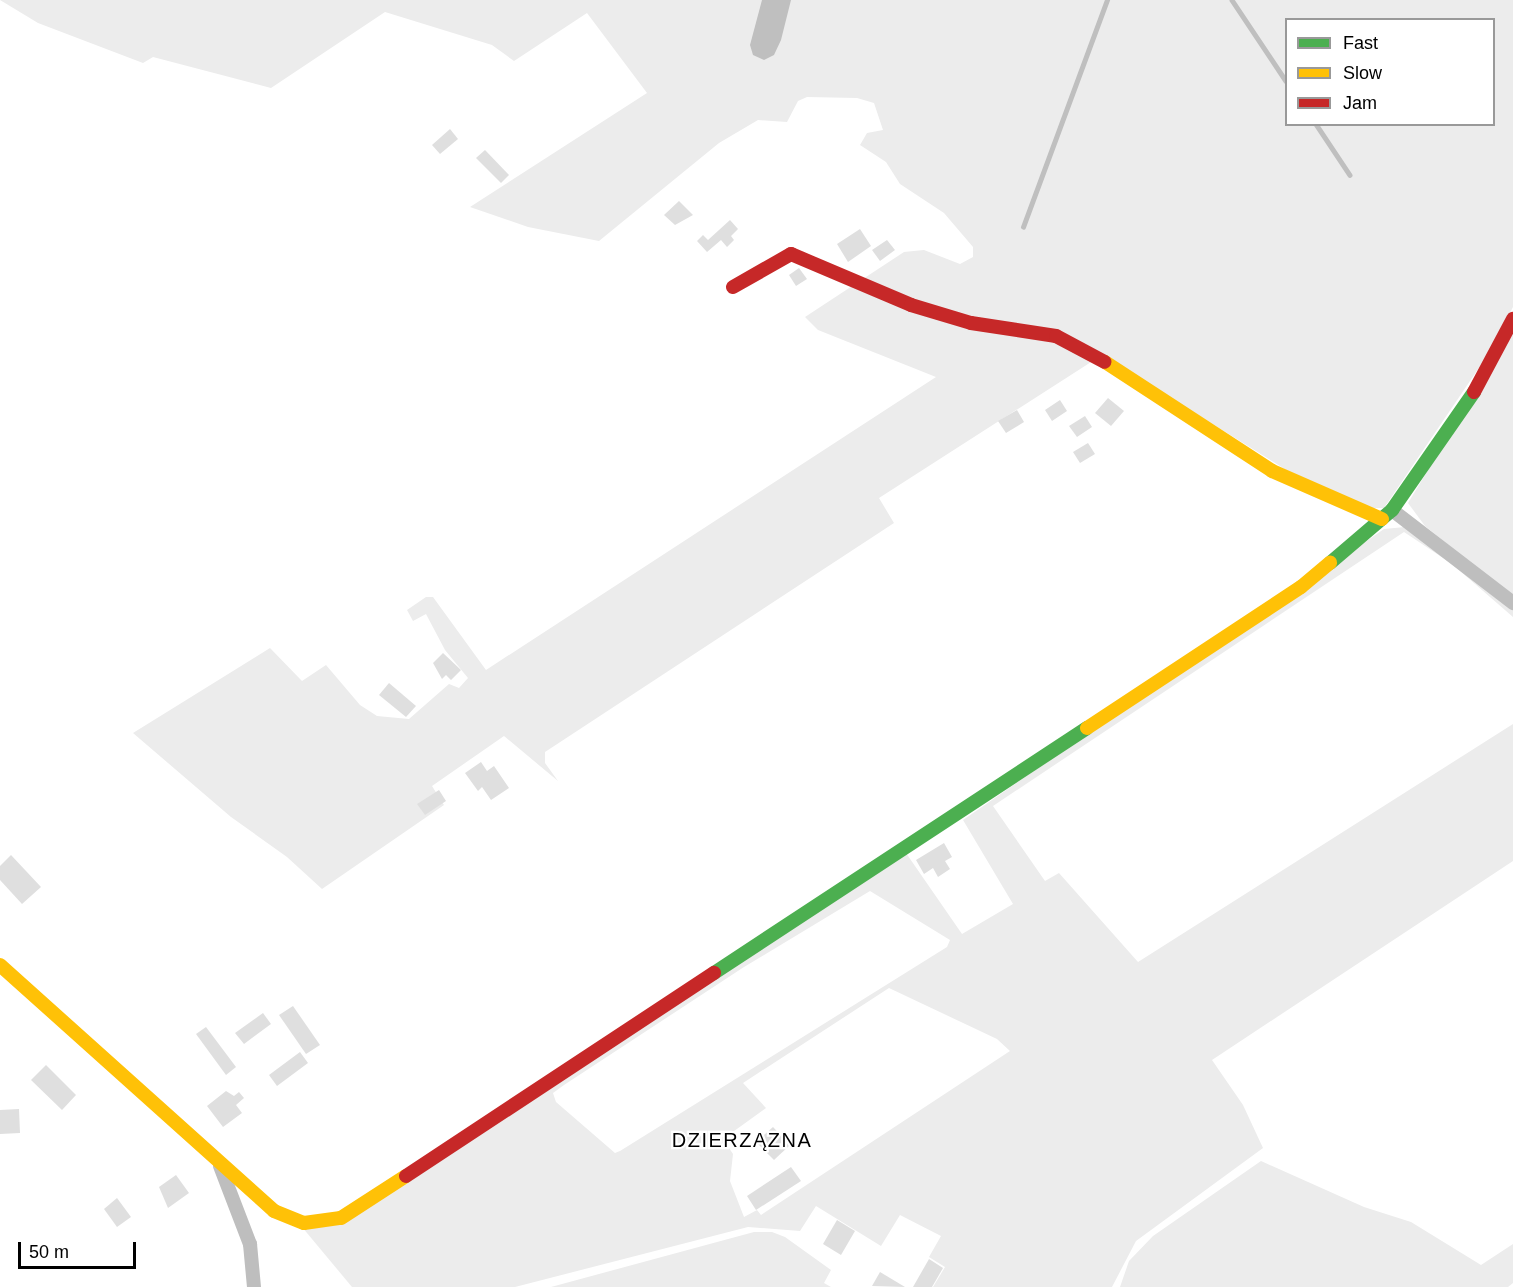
<!DOCTYPE html>
<html>
<head>
<meta charset="utf-8">
<style>
	body { margin:0 }
	#map { position:relative; width:1513px; height:1287px; overflow:hidden; background:#fff; font-family:Helvetica,sans-serif }
	div>[style] { position:absolute }
	.green>* { inset:0; background:#ececec }
	.water>* { inset:0; background:#bfbfbf }
	.stream>* { height:4.5px; margin:-2.25px; padding:0 2.25px; transform-origin:2.25px; border-radius:2.25px; background:#bfbfbf }
	.building>* { inset:0; background:#dfdfdf }
	.street>* { height:14px; margin:-7px; padding:0 7px; transform-origin:7px; border-radius:7px; background:#bebebe }
	.fast>* { height:14px; margin:-7px; padding:0 7px; transform-origin:7px; border-radius:7px; background:#4caf50 }
	.slow>* { height:14px; margin:-7px; padding:0 7px; transform-origin:7px; border-radius:7px; background:#ffc107 }
	.jam>* { height:14px; margin:-7px; padding:0 7px; transform-origin:7px; border-radius:7px; background:#c62828 }
	span { translate:-50% -50%; white-space:nowrap; text-align:center; line-height:1.15; -webkit-text-stroke:4.5px #fff; paint-order:stroke }
	.quarter-label { font-size:20px; color:#000; letter-spacing:1.5px }
	.legend { position:absolute; left:1285px; top:18px; width:210px; height:108px; box-sizing:border-box; background:#fff; border:2px solid #999; margin:0; padding:8px 10px; list-style:none; font-size:18px; color:#000 }
	.legend li { display:flex; align-items:center; gap:12px; height:30px }
	.legend b { width:30px; border:2px solid #999 }
	.scale { position:absolute; left:18px; top:1242px; width:118px; height:27px; box-sizing:border-box; border:3px solid #000; border-top:0; padding-left:8px; font-size:18px; line-height:21px; white-space:nowrap; color:#000; -webkit-text-stroke:4px #fff; paint-order:stroke }
</style>
</head>
<body>
<div id="map">
	<div class="green">
		<div style="clip-path:polygon(evenodd,0 0,1513px 0,1513px 307px,1493px 347px,1384px 508px,1371px 508px,1304px 481px,1102px 355px,879px 498px,894px 523px,545px 752px,545px 763px,558px 781px,504px 736px,432px 786px,444px 805px,322px 889px,287px 857px,231px 817px,133px 733px,270px 648px,302px 681px,326px 665px,360px 705px,377px 716px,409px 719px,449px 684px,459px 688px,468px 678px,445px 650px,426px 614px,413px 621px,407px 610px,426px 597px,433px 597px,486px 670px,936px 377px,818px 330px,805px 317px,904px 252px,924px 250px,960px 264px,973px 257px,973px 247px,944px 213px,900px 184px,886px 162px,860px 145px,867px 133px,883px 130px,874px 103px,857px 98px,807px 97px,798px 101px,787px 122px,758px 120px,719px 143px,599px 241px,528px 227px,470px 207px,647px 93px,587px 13px,514px 61px,492px 45px,385px 12px,271px 88px,153px 57px,143px 63px,38px 23px,0 0,1286px 20px,1494px 20px,1494px 124px,1286px 124px,1286px 20px)"></div>
		<div style="clip-path:polygon(1513px 330px,1513px 597px,1425px 526px,1408px 503px)"></div>
		<div style="clip-path:polygon(evenodd,1405px 527px,1482px 582px,1513px 610px,1513px 617px,1452px 564px,1404px 532px,993px 806px,1045px 881px,1059px 873px,1138px 962px,1513px 724px,1513px 861px,1212px 1060px,1243px 1105px,1263px 1148px,1136px 1241px,1112px 1287px,933px 1287px,945px 1267px,929px 1257px,941px 1236px,900px 1215px,881px 1246px,816px 1206px,800px 1231px,748px 1227px,515px 1287px,352px 1287px,302px 1227px,322px 1227px,906px 853px,962px 934px,1013px 904px,963px 820px,1384px 529px,1405px 527px,870px 891px,950px 940px,947px 947px,620px 1151px,615px 1153px,556px 1102px,553px 1093px,564px 1085px,744px 967px,870px 891px,1405px 527px,889px 988px,997px 1039px,1010px 1051px,761px 1215px,757px 1210px,744px 1217px,730px 1181px,733px 1154px,723px 1139px,766px 1108px,743px 1083px,889px 988px)"></div>
		<div style="clip-path:polygon(1261px 1161px,1364px 1207px,1411px 1222px,1481px 1265px,1513px 1244px,1513px 1283px,1508px 1287px,1120px 1287px,1129px 1261px,1153px 1236px)"></div>
		<div style="clip-path:polygon(754px 1232px,772px 1232px,785px 1237px,831px 1270px,824px 1283px,831px 1287px,551px 1287px)"></div>
	</div>
	<div class="water">
		<div style="clip-path:polygon(762px 0,791px 0,781px 40px,774px 55px,764px 60px,753px 55px,750px 45px)"></div>
	</div>
	<div class="stream">
		<div style="left:1232px;top:0;width:97px;rotate:56.3deg"></div>
		<div style="left:1316px;top:124px;width:61px;rotate:56.3deg"></div>
		<div style="left:1023px;top:227px;width:242px;rotate:-69.7deg"></div>
	</div>
	<div class="building">
		<div style="clip-path:polygon(450px 129px,458px 139px,440px 154px,432px 145px)"></div>
		<div style="clip-path:polygon(485px 150px,509px 175px,501px 183px,476px 158px)"></div>
		<div style="clip-path:polygon(679px 201px,693px 215px,675px 225px,664px 215px)"></div>
		<div style="clip-path:polygon(730px 220px,738px 229px,731px 236px,734px 240px,727px 247px,721px 240px,707px 252px,697px 241px,703px 235px,708px 240px)"></div>
		<div style="clip-path:polygon(860px 229px,871px 246px,848px 262px,837px 244px)"></div>
		<div style="clip-path:polygon(887px 240px,895px 250px,880px 261px,872px 250px)"></div>
		<div style="clip-path:polygon(799px 268px,807px 279px,796px 286px,789px 275px)"></div>
		<div style="clip-path:polygon(1108px 398px,1124px 411px,1111px 426px,1095px 413px)"></div>
		<div style="clip-path:polygon(1060px 400px,1067px 411px,1052px 421px,1045px 410px)"></div>
		<div style="clip-path:polygon(1017px 410px,1024px 422px,1006px 433px,998px 421px)"></div>
		<div style="clip-path:polygon(1085px 416px,1092px 427px,1077px 437px,1069px 426px)"></div>
		<div style="clip-path:polygon(1088px 443px,1095px 454px,1080px 463px,1073px 452px)"></div>
		<div style="clip-path:polygon(443px 653px,461px 670px,451px 680px,446px 675px,442px 679px,433px 663px)"></div>
		<div style="clip-path:polygon(389px 683px,416px 706px,406px 717px,379px 695px)"></div>
		<div style="clip-path:polygon(481px 762px,487px 771px,494px 766px,509px 788px,491px 800px,482px 787px,478px 791px,465px 773px)"></div>
		<div style="clip-path:polygon(439px 790px,446px 801px,425px 815px,417px 804px)"></div>
		<div style="clip-path:polygon(944px 843px,952px 857px,945px 861px,950px 869px,938px 877px,933px 868px,924px 874px,916px 860px)"></div>
		<div style="clip-path:polygon(11px 855px,41px 887px,22px 904px,0 880px,0 866px)"></div>
		<div style="clip-path:polygon(293px 1006px,320px 1045px,306px 1054px,279px 1015px)"></div>
		<div style="clip-path:polygon(263px 1013px,271px 1024px,244px 1044px,235px 1033px)"></div>
		<div style="clip-path:polygon(206px 1027px,236px 1067px,226px 1075px,196px 1034px)"></div>
		<div style="clip-path:polygon(300px 1052px,308px 1063px,277px 1086px,269px 1075px)"></div>
		<div style="clip-path:polygon(46px 1065px,76px 1095px,62px 1110px,31px 1080px)"></div>
		<div style="clip-path:polygon(226px 1091px,234px 1096px,239px 1092px,244px 1098px,236px 1105px,242px 1113px,223px 1127px,207px 1106px)"></div>
		<div style="clip-path:polygon(19px 1109px,20px 1133px,0 1134px,0 1110px)"></div>
		<div style="clip-path:polygon(773px 1127px,790px 1145px,774px 1160px,756px 1142px)"></div>
		<div style="clip-path:polygon(791px 1167px,801px 1181px,756px 1210px,747px 1196px)"></div>
		<div style="clip-path:polygon(176px 1175px,189px 1193px,168px 1208px,159px 1187px)"></div>
		<div style="clip-path:polygon(117px 1198px,131px 1217px,117px 1227px,104px 1209px)"></div>
		<div style="clip-path:polygon(837px 1220px,855px 1231px,841px 1255px,823px 1244px)"></div>
		<div style="clip-path:polygon(929px 1259px,943px 1268px,932px 1287px,913px 1287px)"></div>
		<div style="clip-path:polygon(880px 1272px,905px 1287px,872px 1286px)"></div>
	</div>
	<div class="street">
		<div style="left:1392px;top:510px;width:153px;rotate:37.5deg"></div>
		<div style="left:220px;top:1166px;width:84px;rotate:69deg"></div>
		<div style="left:250px;top:1244px;width:43px;rotate:84.7deg"></div>
	</div>
	<div class="fast">
		<div style="left:1330px;top:563px;width:82px;rotate:-40.5deg"></div>
		<div style="left:1392px;top:510px;width:144px;rotate:-55.2deg"></div>
		<div style="left:714px;top:973px;width:446px;rotate:-33.3deg"></div>
	</div>
	<div class="slow">
		<div style="left:1105px;top:362px;width:199px;rotate:33.1deg"></div>
		<div style="left:1272px;top:471px;width:120px;rotate:23.6deg"></div>
		<div style="left:1087px;top:728px;width:256px;rotate:-33.4deg"></div>
		<div style="left:1301px;top:587px;width:38px;rotate:-40deg"></div>
		<div style="left:0;top:965px;width:368px;rotate:41.9deg"></div>
		<div style="left:274px;top:1211px;width:32px;rotate:22deg"></div>
		<div style="left:304px;top:1223px;width:37px;rotate:-8deg"></div>
		<div style="left:341px;top:1218px;width:77px;rotate:-32.9deg"></div>
	</div>
	<div class="jam">
		<div style="left:733px;top:287px;width:67px;rotate:-29.6deg"></div>
		<div style="left:791px;top:254px;width:130px;rotate:23deg"></div>
		<div style="left:911px;top:305px;width:63px;rotate:16.7deg"></div>
		<div style="left:971px;top:323px;width:86px;rotate:8.7deg"></div>
		<div style="left:1056px;top:336px;width:55px;rotate:28deg"></div>
		<div style="left:1474px;top:392px;width:83px;rotate:-61.9deg"></div>
		<div style="left:406px;top:1176px;width:369px;rotate:-33.4deg"></div>
	</div>
	<div class="quarter-label">
		<span style="left:742px;top:1140px">DZIERZĄZNA</span>
	</div>
	<ul class="legend">
	<li><b style="height:8px;background:#4caf50"></b>Fast</li>
	<li><b style="height:8px;background:#ffc107"></b>Slow</li>
	<li><b style="height:8px;background:#c62828"></b>Jam</li>
	</ul>
	<div class="scale">50 m</div>
</div>
</body>
</html>
